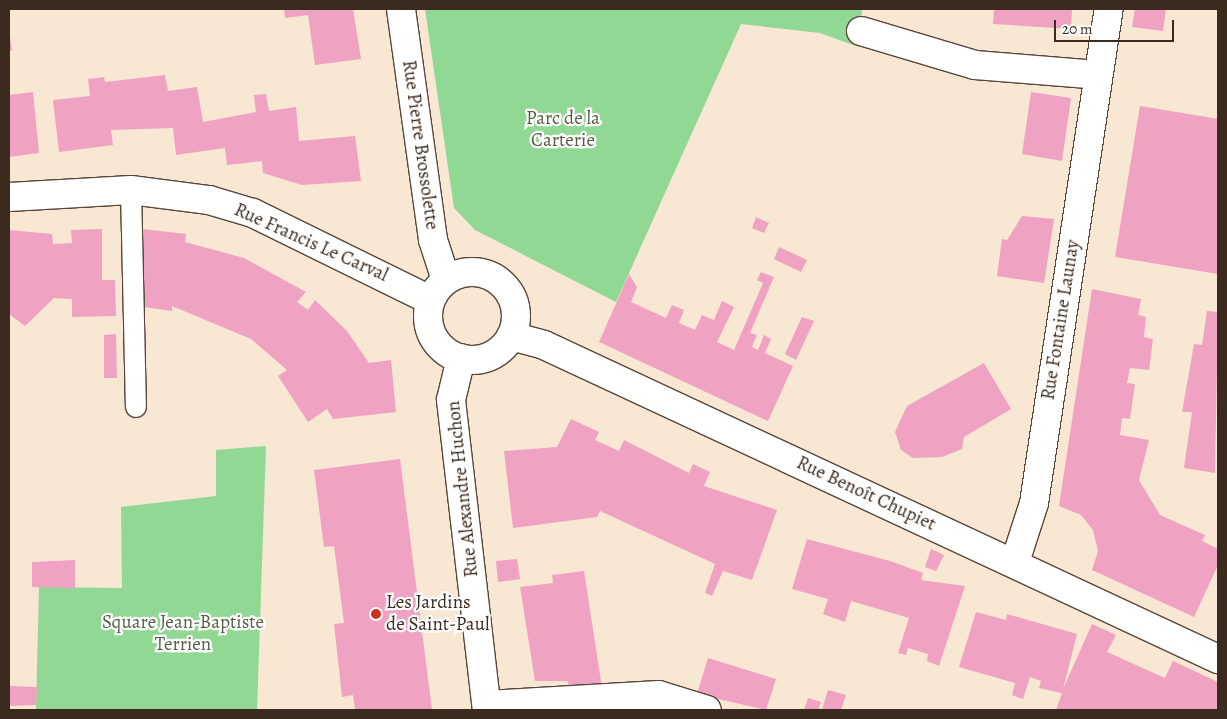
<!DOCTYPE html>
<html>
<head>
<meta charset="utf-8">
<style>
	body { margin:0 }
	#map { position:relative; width:1227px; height:719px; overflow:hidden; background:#f7e7d3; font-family:Alegreya,serif }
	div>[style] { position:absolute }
	.green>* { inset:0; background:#90d893 }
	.building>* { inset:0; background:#f0a2c3 }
	.roads { filter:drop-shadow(1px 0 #574639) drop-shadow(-1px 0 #574639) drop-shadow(0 1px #574639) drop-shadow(0 -1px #574639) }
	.service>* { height:20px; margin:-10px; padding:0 10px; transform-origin:10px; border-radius:10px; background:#fff }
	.minor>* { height:28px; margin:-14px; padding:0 14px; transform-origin:14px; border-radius:14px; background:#fff }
	.minor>.ring { margin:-14px; padding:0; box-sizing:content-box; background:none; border:28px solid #fff; border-radius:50% }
	.dots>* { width:14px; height:14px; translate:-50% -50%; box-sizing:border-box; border:2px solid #fff; border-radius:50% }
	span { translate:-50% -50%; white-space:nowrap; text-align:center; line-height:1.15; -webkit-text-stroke:4.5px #fff; paint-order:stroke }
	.park-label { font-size:19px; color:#545e41 }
	.street-label { font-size:19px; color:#3b2a1e }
	.poi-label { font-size:19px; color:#3b2a1e }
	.left { translate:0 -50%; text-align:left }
	.frame { position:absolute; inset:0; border:10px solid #3b2a1e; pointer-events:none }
	.scale { position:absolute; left:1054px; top:20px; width:120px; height:22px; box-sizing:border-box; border:2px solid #3b2a1e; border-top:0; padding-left:6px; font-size:15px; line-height:18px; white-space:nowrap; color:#3b2a1e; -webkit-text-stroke:4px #fff; paint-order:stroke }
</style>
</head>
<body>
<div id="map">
	<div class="green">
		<div style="clip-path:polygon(425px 9px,862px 9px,859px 47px,820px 33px,741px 24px,616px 302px,475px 230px,454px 208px)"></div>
		<div style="clip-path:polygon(266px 446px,257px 710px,36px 710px,39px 587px,122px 588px,121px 507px,216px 496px,216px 450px)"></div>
	</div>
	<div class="building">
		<div style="clip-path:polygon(284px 9px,353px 9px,361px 59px,315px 65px,308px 15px,285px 18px)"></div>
		<div style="clip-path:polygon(994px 9px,1072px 9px,1071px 29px,993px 24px)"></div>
		<div style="clip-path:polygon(1135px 9px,1166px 9px,1163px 31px,1132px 27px)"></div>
		<div style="clip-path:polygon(9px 29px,12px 51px,9px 51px)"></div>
		<div style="clip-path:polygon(165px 75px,168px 91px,197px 87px,203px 122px,256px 112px,254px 95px,266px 94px,269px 111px,296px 107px,299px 141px,355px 136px,361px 181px,302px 185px,263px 173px,262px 161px,227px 165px,225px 148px,176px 155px,173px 128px,111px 130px,113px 145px,59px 152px,53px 100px,90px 96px,88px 79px,104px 77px,105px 82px)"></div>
		<div style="clip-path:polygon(33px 92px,39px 153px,9px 157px,9px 95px)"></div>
		<div style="clip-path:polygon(1031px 92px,1071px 98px,1062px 161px,1022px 154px)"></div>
		<div style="clip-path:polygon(1140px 106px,1218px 119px,1218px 274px,1115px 257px)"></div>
		<div style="clip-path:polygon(1022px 216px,1054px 219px,1044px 283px,997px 276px,1002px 239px,1007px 240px)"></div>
		<div style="clip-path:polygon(756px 217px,769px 223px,764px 233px,752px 228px)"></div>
		<div style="clip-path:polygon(102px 229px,102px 280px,115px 280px,116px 316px,72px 317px,72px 299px,54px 298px,25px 326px,9px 314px,9px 230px,52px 234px,53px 244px,72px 243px,71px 230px)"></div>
		<div style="clip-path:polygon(142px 229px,186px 234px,185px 242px,244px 258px,306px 292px,297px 302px,308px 310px,315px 300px,347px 331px,369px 363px,391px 360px,396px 412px,333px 419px,327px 409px,308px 422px,278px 376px,287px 370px,251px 339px,172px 306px,172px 311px,144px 307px)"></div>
		<div style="clip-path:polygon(779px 247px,807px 260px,801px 272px,774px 259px)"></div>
		<div style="clip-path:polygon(761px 272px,774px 277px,750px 333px,757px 335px,752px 347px,758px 350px,764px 335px,771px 339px,765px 353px,793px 366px,768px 421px,599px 342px,629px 274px,637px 287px,631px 302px,666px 318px,672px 305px,684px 310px,679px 323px,695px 330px,702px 315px,714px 320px,722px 301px,734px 307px,717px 342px,734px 350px,763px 283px,757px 280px)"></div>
		<div style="clip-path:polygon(1092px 289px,1141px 299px,1138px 315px,1146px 317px,1144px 337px,1153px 339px,1149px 370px,1130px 368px,1127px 383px,1135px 384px,1130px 419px,1122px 418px,1120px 435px,1149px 440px,1139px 480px,1160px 515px,1205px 535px,1202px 541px,1218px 549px,1218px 565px,1194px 617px,1092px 570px,1098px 551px,1093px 530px,1081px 515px,1059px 506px)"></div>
		<div style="clip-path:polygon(1207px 311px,1218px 312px,1215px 473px,1184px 468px,1192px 412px,1182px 412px,1194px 344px,1202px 345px)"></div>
		<div style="clip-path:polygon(802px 317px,814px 321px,796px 360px,785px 354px)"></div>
		<div style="clip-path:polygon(116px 334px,117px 378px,104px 378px,104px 335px)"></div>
		<div style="clip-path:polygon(984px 363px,1011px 409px,964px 437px,962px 449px,942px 457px,913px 458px,901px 450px,895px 432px,907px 406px)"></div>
		<div style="clip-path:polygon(571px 419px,599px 432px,595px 440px,619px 451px,624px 440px,689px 473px,693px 464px,710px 472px,704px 486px,777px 510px,752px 580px,723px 571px,712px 596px,705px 593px,715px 564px,600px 511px,597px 517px,513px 528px,504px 451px,557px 447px)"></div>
		<div style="clip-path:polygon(400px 459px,432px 710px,355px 710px,353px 695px,342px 697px,334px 624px,344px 623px,334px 546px,324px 547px,314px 470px)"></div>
		<div style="clip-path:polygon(807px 539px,890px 561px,923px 573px,921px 580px,965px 586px,939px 666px,927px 661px,928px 654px,908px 648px,906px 655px,898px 653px,909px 618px,851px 601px,845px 622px,823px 614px,828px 599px,792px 589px)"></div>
		<div style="clip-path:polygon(931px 549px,944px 555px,936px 571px,925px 567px)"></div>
		<div style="clip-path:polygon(517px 559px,520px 579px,498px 582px,496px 561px)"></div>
		<div style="clip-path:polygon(75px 560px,75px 588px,32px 587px,32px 562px)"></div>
		<div style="clip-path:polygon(584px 571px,602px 688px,569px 688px,568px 681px,535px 681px,520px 587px,553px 583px,552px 575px)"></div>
		<div style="clip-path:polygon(976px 612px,1006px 620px,1007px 614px,1077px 634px,1063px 689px,1092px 624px,1116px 635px,1107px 652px,1165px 678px,1173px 661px,1218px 682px,1218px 710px,1056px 710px,1062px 693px,1039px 688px,1041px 681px,1030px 677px,1023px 699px,1012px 695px,1015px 683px,959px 667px)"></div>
		<div style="clip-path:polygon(708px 658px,776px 679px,766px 710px,697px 694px)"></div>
		<div style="clip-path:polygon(9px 686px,37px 687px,36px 705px,9px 706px)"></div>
		<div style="clip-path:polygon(828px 690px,846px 695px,841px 710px,822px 710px)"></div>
		<div style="clip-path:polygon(808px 698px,821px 702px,818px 710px,804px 710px)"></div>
	</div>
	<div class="roads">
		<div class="service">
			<div style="left:131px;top:190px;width:217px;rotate:88.7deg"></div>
		</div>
		<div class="minor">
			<div style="left:401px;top:9px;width:233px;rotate:82.1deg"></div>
			<div style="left:433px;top:240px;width:42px;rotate:72deg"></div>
			<div style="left:861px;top:31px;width:119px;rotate:16.6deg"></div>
			<div style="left:975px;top:65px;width:123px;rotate:4.6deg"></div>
			<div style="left:9px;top:197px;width:122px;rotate:-3.3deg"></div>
			<div style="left:131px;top:190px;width:79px;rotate:7.3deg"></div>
			<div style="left:209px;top:200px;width:46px;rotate:16.5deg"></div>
			<div style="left:253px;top:213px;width:197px;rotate:26.2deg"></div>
			<div class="ring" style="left:428px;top:272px;width:60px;height:60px"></div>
			<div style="left:511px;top:336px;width:34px;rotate:15deg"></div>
			<div style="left:544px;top:345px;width:744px;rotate:24.98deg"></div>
			<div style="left:461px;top:358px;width:43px;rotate:103.4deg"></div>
			<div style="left:451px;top:400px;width:312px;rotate:83.4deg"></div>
			<div style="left:1015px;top:562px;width:62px;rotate:-72.1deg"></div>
			<div style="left:1034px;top:503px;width:500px;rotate:-81.4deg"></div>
			<div style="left:487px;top:705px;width:172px;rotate:-3.3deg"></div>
			<div style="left:659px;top:695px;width:50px;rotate:17.4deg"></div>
		</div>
	</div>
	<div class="dots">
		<div style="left:376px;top:614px;background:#c8321e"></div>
	</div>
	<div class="park-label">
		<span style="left:563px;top:130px">Parc de la<br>Carterie</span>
		<span style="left:183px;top:634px">Square Jean-Baptiste<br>Terrien</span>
	</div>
	<div class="street-label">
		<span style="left:420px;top:145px;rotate:82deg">Rue Pierre Brossolette</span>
		<span style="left:311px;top:243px;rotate:24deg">Rue Francis Le Carval</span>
		<span style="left:1061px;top:320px;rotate:-81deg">Rue Fontaine Launay</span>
		<span style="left:463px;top:489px;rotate:-96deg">Rue Alexandre Huchon</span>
		<span style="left:866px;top:494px;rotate:25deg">Rue Benoît Chupiet</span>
	</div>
	<div class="poi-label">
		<span class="left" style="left:386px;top:614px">Les Jardins<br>de Saint-Paul</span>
	</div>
	<div class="frame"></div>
	<div class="scale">20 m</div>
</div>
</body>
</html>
